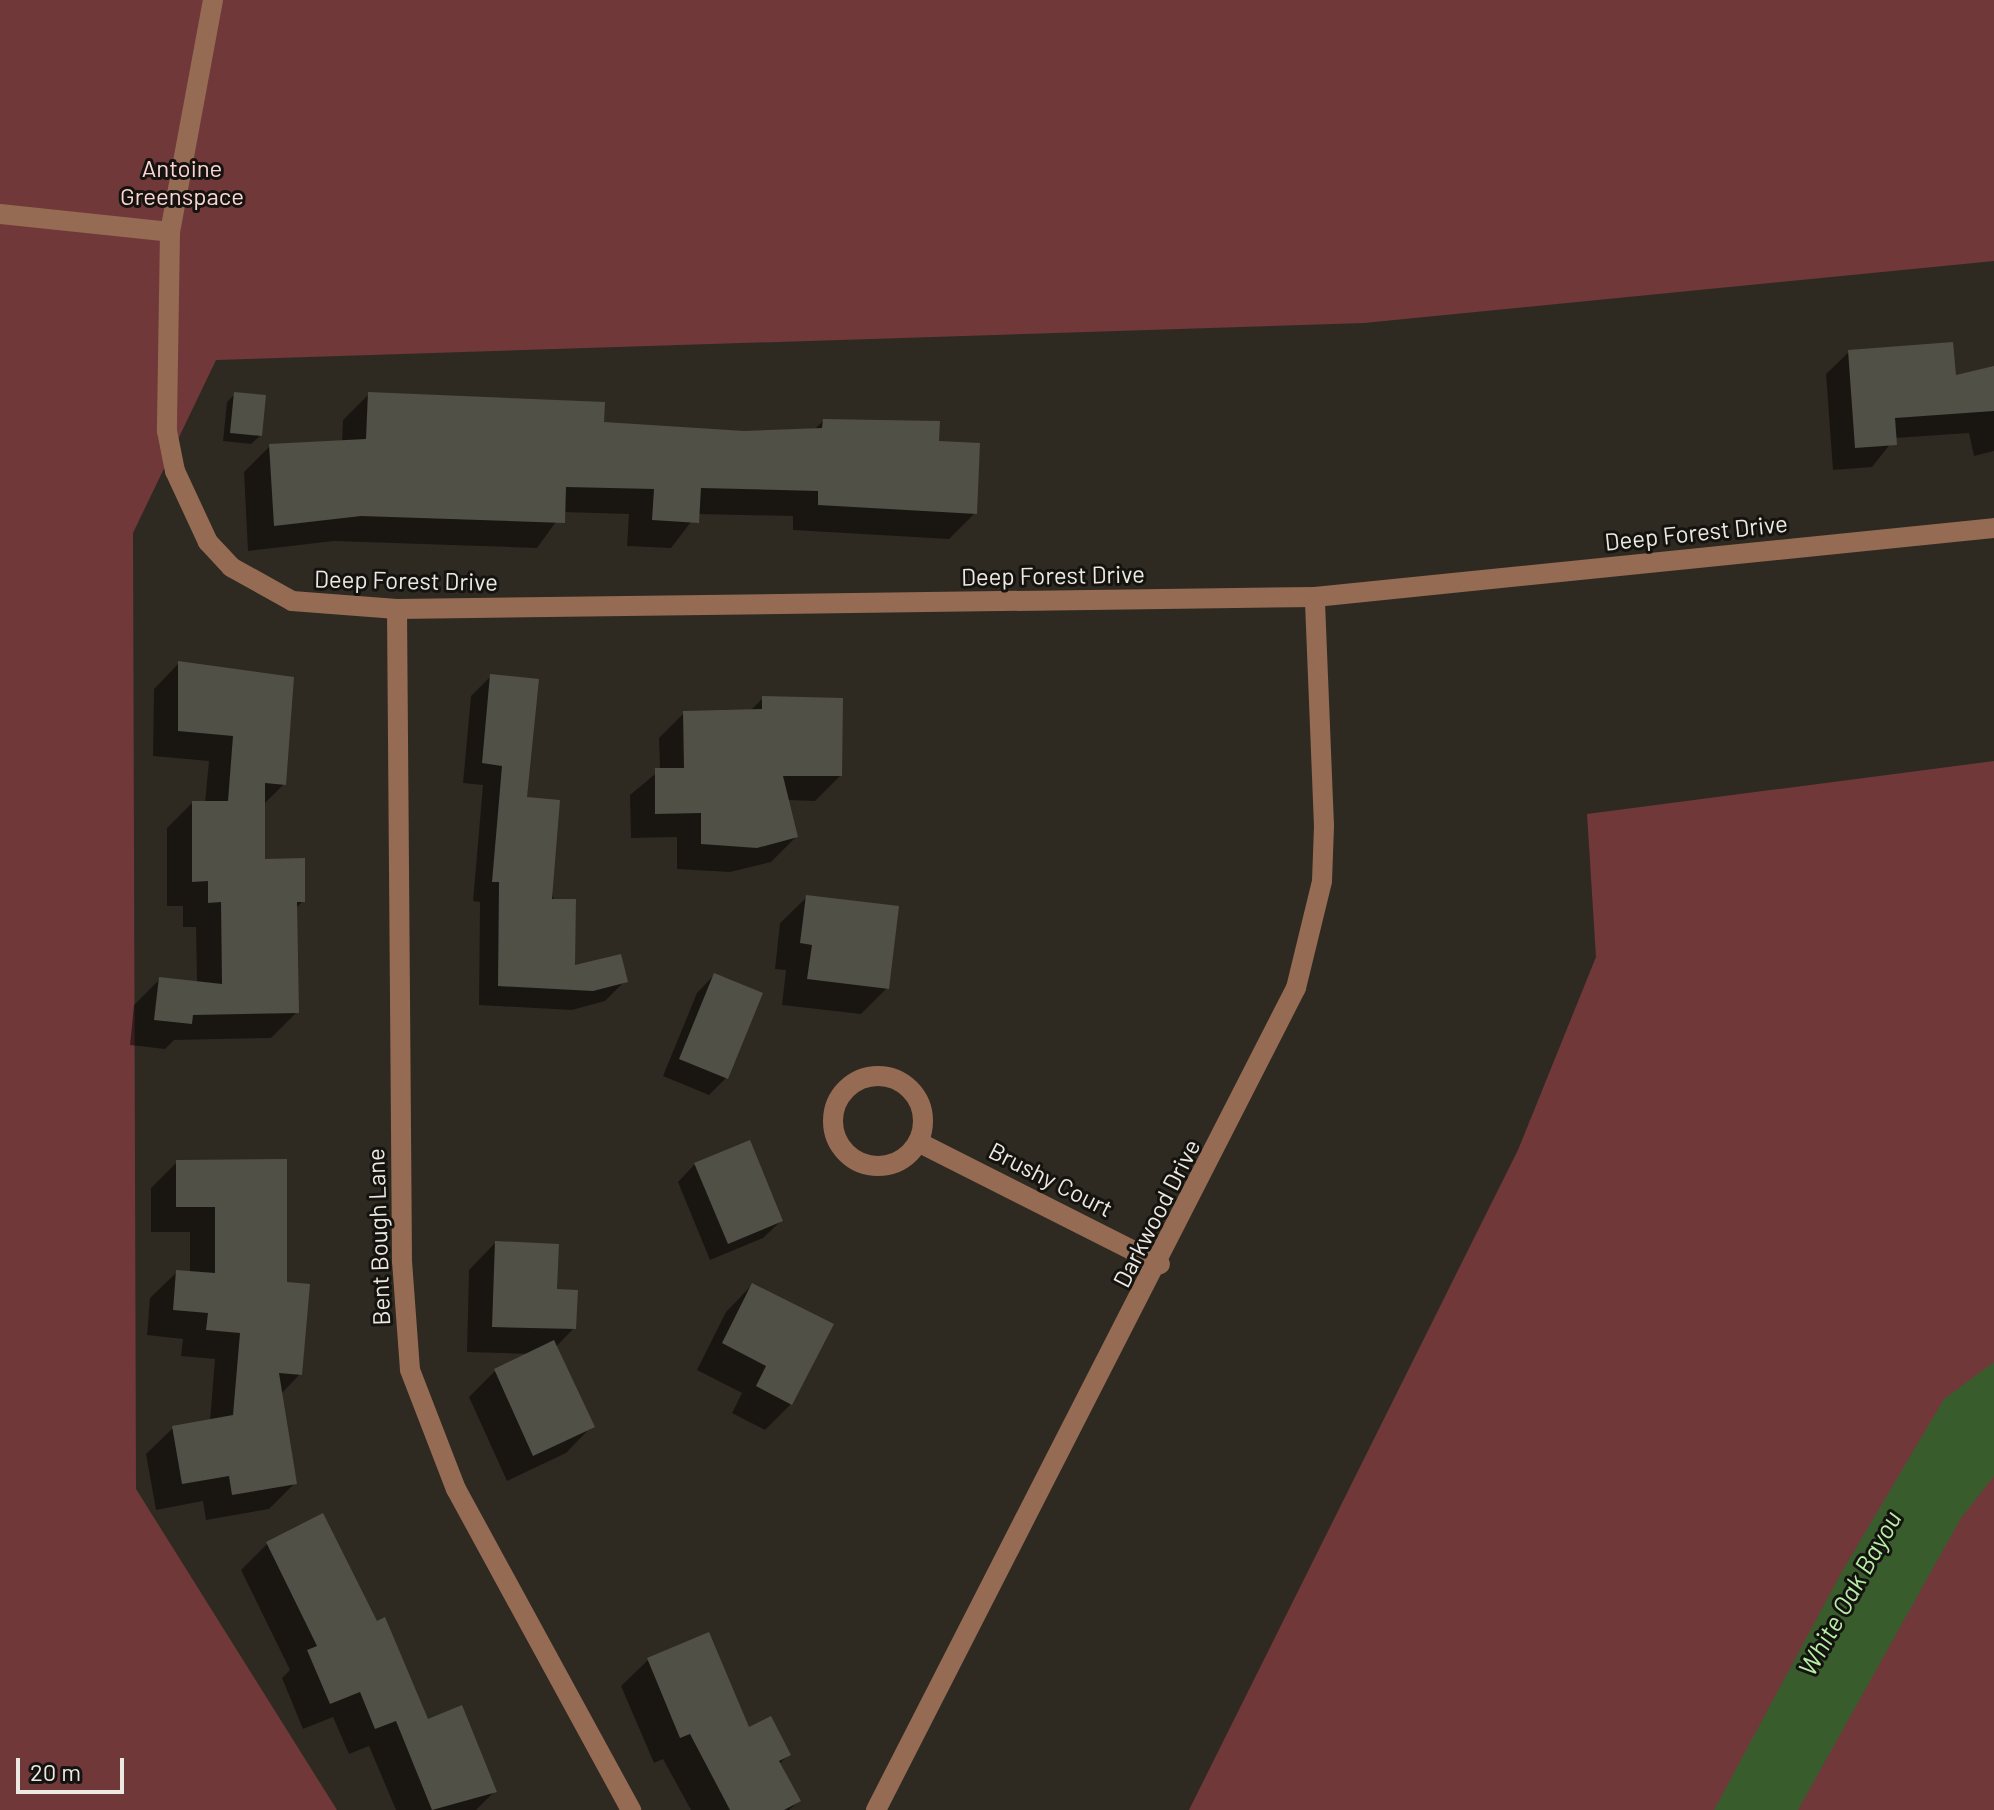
<!DOCTYPE html>
<html>
<head>
<meta charset="utf-8">
<style>
	body { margin:0 }
	#map { position:relative; width:1994px; height:1810px; overflow:hidden; background:#2f2a21; font-family:Barlow,sans-serif }
	div>[style] { position:absolute }
	.green>* { inset:0; background:#71383a }
	.water>* { inset:0; background:#395c2d }
	.shadow>* { inset:0; background:#0007 }
	.building>* { inset:0; background:#505046 }
	.minor>* { height:20px; margin:-10px; padding:0 10px; transform-origin:10px; border-radius:10px; background:#956b54 }
	.minor>.ring { margin:-10px; padding:0; box-sizing:content-box; background:none; border:20px solid #956b54; border-radius:50% }
	span { translate:-50% -50%; white-space:nowrap; text-align:center; line-height:1.15; -webkit-text-stroke:6px #15130f; paint-order:stroke }
	.park-label { font-size:24px; color:#fdd4d4 }
	.street-label { font-size:24px; color:#ece8e2 }
	.water-label { font-size:26px; color:#b6eea5; font-style:italic }
	.scale { position:absolute; left:16px; top:1758px; width:108px; height:36px; box-sizing:border-box; border:4px solid #ece8e2; border-top:0; padding-left:10px; font-size:24px; line-height:28px; white-space:nowrap; color:#ece8e2; -webkit-text-stroke:6px #15130f; paint-order:stroke }
</style>
</head>
<body>
<div id="map">
	<div class="green">
		<div style="clip-path:polygon(0 0,1994px 0,1994px 261px,1364px 323px,216px 360px,133px 533px,136px 1489px,337px 1810px,0 1810px)"></div>
		<div style="clip-path:polygon(1994px 761px,1994px 1810px,1189px 1810px,1518px 1150px,1596px 957px,1587px 814px)"></div>
	</div>
	<div class="water">
		<div style="clip-path:polygon(1994px 1362px,1994px 1476px,1961px 1518px,1798px 1810px,1714px 1810px,1840px 1575px,1944px 1399px)"></div>
	</div>
	<div class="shadow">
		<div style="clip-path:polygon(1849px 352px,1954px 378px,1994px 368px,1994px 451px,1974px 456px,1969px 433px,1895px 438px,1872px 467px,1833px 470px,1826px 374px)"></div>
		<div style="clip-path:polygon(235px 394px,260px 436px,251px 444px,223px 441px,227px 402px)"></div>
		<div style="clip-path:polygon(369px 394px,602px 424px,744px 433px,814px 430px,823px 421px,937px 443px,975px 513px,949px 539px,793px 530px,793px 516px,697px 514px,671px 548px,627px 546px,629px 514px,563px 512px,537px 548px,334px 541px,248px 551px,244px 472px,270px 446px,342px 442px,343px 420px)"></div>
		<div style="clip-path:polygon(179px 663px,284px 784px,263px 805px,263px 861px,303px 901px,295px 909px,297px 1012px,271px 1038px,174px 1040px,165px 1049px,130px 1045px,134px 1005px,160px 979px,197px 983px,196px 927px,183px 927px,183px 906px,167px 906px,167px 828px,192px 803px,205px 803px,209px 761px,153px 756px,154px 689px)"></div>
		<div style="clip-path:polygon(491px 676px,573px 968px,625px 981px,605px 1001px,572px 1010px,479px 1005px,480px 902px,473px 901px,483px 785px,463px 783px,471px 696px)"></div>
		<div style="clip-path:polygon(762px 699px,840px 776px,815px 801px,787px 800px,796px 837px,771px 862px,730px 872px,677px 869px,677px 837px,631px 838px,630px 795px,660px 770px,659px 738px,684px 713px,750px 711px)"></div>
		<div style="clip-path:polygon(807px 897px,887px 988px,861px 1014px,782px 1005px,786px 970px,775px 969px,780px 923px)"></div>
		<div style="clip-path:polygon(714px 975px,726px 1078px,709px 1095px,663px 1076px,697px 993px)"></div>
		<div style="clip-path:polygon(177px 1162px,285px 1284px,300px 1374px,281px 1394px,295px 1483px,269px 1509px,206px 1520px,203px 1501px,156px 1510px,146px 1454px,173px 1428px,210px 1421px,215px 1359px,181px 1356px,183px 1339px,147px 1335px,150px 1298px,177px 1272px,190px 1273px,190px 1232px,151px 1232px,151px 1188px)"></div>
		<div style="clip-path:polygon(695px 1164px,781px 1221px,763px 1238px,710px 1260px,678px 1182px)"></div>
		<div style="clip-path:polygon(495px 1243px,555px 1291px,574px 1328px,555px 1348px,592px 1426px,566px 1453px,507px 1481px,469px 1397px,496px 1370px,530px 1354px,467px 1352px,469px 1270px)"></div>
		<div style="clip-path:polygon(752px 1285px,791px 1404px,765px 1430px,732px 1413px,742px 1393px,697px 1370px,726px 1312px)"></div>
		<div style="clip-path:polygon(322px 1516px,427px 1722px,495px 1791px,476px 1810px,396px 1810px,369px 1746px,349px 1754px,333px 1717px,303px 1729px,282px 1678px,290px 1670px,241px 1570px,267px 1544px)"></div>
		<div style="clip-path:polygon(708px 1634px,748px 1730px,789px 1754px,779px 1764px,799px 1801px,789px 1810px,691px 1810px,663px 1759px,654px 1763px,621px 1686px,648px 1660px)"></div>
	</div>
	<div class="building">
		<div style="clip-path:polygon(1953px 342px,1956px 375px,1994px 366px,1994px 411px,1895px 418px,1897px 445px,1855px 448px,1848px 350px)"></div>
		<div style="clip-path:polygon(234px 392px,266px 395px,262px 436px,230px 433px)"></div>
		<div style="clip-path:polygon(368px 392px,605px 402px,604px 422px,744px 431px,822px 428px,823px 419px,940px 421px,939px 441px,980px 443px,977px 514px,818px 505px,818px 491px,701px 488px,699px 523px,652px 520px,654px 489px,566px 487px,565px 523px,361px 516px,274px 526px,269px 444px,366px 439px)"></div>
		<div style="clip-path:polygon(178px 661px,294px 677px,286px 785px,265px 783px,265px 859px,305px 858px,305px 902px,297px 902px,299px 1013px,193px 1015px,192px 1024px,154px 1020px,159px 977px,222px 984px,221px 902px,208px 903px,208px 881px,192px 882px,192px 801px,228px 801px,233px 736px,178px 731px)"></div>
		<div style="clip-path:polygon(490px 674px,539px 679px,527px 797px,560px 800px,552px 899px,576px 899px,575px 965px,621px 954px,628px 982px,593px 991px,498px 986px,499px 882px,492px 882px,502px 766px,482px 763px)"></div>
		<div style="clip-path:polygon(762px 696px,843px 698px,842px 776px,783px 776px,798px 837px,757px 848px,701px 844px,701px 813px,655px 814px,655px 768px,684px 768px,683px 711px,762px 709px)"></div>
		<div style="clip-path:polygon(806px 895px,899px 906px,889px 989px,807px 979px,812px 945px,800px 943px)"></div>
		<div style="clip-path:polygon(714px 973px,763px 993px,728px 1079px,679px 1059px)"></div>
		<div style="clip-path:polygon(750px 1140px,783px 1221px,728px 1244px,694px 1163px)"></div>
		<div style="clip-path:polygon(287px 1159px,287px 1282px,310px 1284px,302px 1375px,279px 1373px,297px 1484px,232px 1495px,229px 1476px,182px 1484px,172px 1426px,233px 1415px,240px 1333px,206px 1330px,208px 1313px,173px 1310px,176px 1270px,215px 1273px,215px 1207px,176px 1207px,176px 1160px)"></div>
		<div style="clip-path:polygon(495px 1241px,559px 1244px,557px 1289px,578px 1290px,576px 1329px,492px 1327px)"></div>
		<div style="clip-path:polygon(752px 1283px,834px 1324px,792px 1405px,756px 1386px,766px 1366px,722px 1343px)"></div>
		<div style="clip-path:polygon(554px 1340px,595px 1427px,533px 1456px,494px 1369px)"></div>
		<div style="clip-path:polygon(323px 1513px,377px 1621px,385px 1617px,428px 1719px,462px 1705px,497px 1792px,432px 1810px,396px 1721px,375px 1729px,360px 1692px,330px 1704px,307px 1650px,317px 1646px,266px 1542px)"></div>
		<div style="clip-path:polygon(709px 1632px,749px 1727px,771px 1716px,791px 1755px,779px 1761px,801px 1801px,784px 1810px,730px 1810px,690px 1734px,680px 1738px,647px 1658px)"></div>
	</div>
	<div class="minor">
		<div style="left:213px;top:0;width:236px;rotate:100.5deg"></div>
		<div style="left:170px;top:232px;width:199px;rotate:90.9deg"></div>
		<div style="left:167px;top:431px;width:41px;rotate:78.7deg"></div>
		<div style="left:175px;top:471px;width:78px;rotate:65.1deg"></div>
		<div style="left:208px;top:542px;width:34px;rotate:47deg"></div>
		<div style="left:231px;top:567px;width:70px;rotate:29.1deg"></div>
		<div style="left:292px;top:601px;width:105px;rotate:4.4deg"></div>
		<div style="left:397px;top:609px;width:918px;rotate:-0.75deg"></div>
		<div style="left:1315px;top:597px;width:682px;rotate:-5.8deg"></div>
		<div style="left:0;top:214px;width:171px;rotate:6deg"></div>
		<div style="left:397px;top:609px;width:652px;rotate:89.56deg"></div>
		<div style="left:402px;top:1261px;width:109px;rotate:85.8deg"></div>
		<div style="left:410px;top:1370px;width:128px;rotate:68.9deg"></div>
		<div style="left:456px;top:1489px;width:366px;rotate:61.4deg"></div>
		<div class="ring" style="left:833px;top:1076px;width:70px;height:70px"></div>
		<div style="left:918px;top:1142px;width:271px;rotate:26.8deg"></div>
		<div style="left:876px;top:1810px;width:923px;rotate:-62.94deg"></div>
		<div style="left:1296px;top:988px;width:110px;rotate:-76.3deg"></div>
		<div style="left:1322px;top:881px;width:55px;rotate:-87.9deg"></div>
		<div style="left:1324px;top:826px;width:229px;rotate:-92.3deg"></div>
	</div>
	<div class="park-label">
		<span style="left:182px;top:182px">Antoine<br>Greenspace</span>
	</div>
	<div class="street-label">
		<span style="left:1696px;top:532px;rotate:-6deg">Deep Forest Drive</span>
		<span style="left:1053px;top:575px;rotate:-1deg">Deep Forest Drive</span>
		<span style="left:406px;top:580px;rotate:1deg">Deep Forest Drive</span>
		<span style="left:1051px;top:1179px;rotate:27deg">Brushy Court</span>
		<span style="left:1156px;top:1213px;rotate:-63deg">Darkwood Drive</span>
		<span style="left:378px;top:1237px;rotate:-92deg">Bent Bough Lane</span>
	</div>
	<div class="water-label">
		<span style="left:1849px;top:1593px;rotate:-61deg">White Oak Bayou</span>
	</div>
	<div class="scale">20 m</div>
</div>
</body>
</html>
